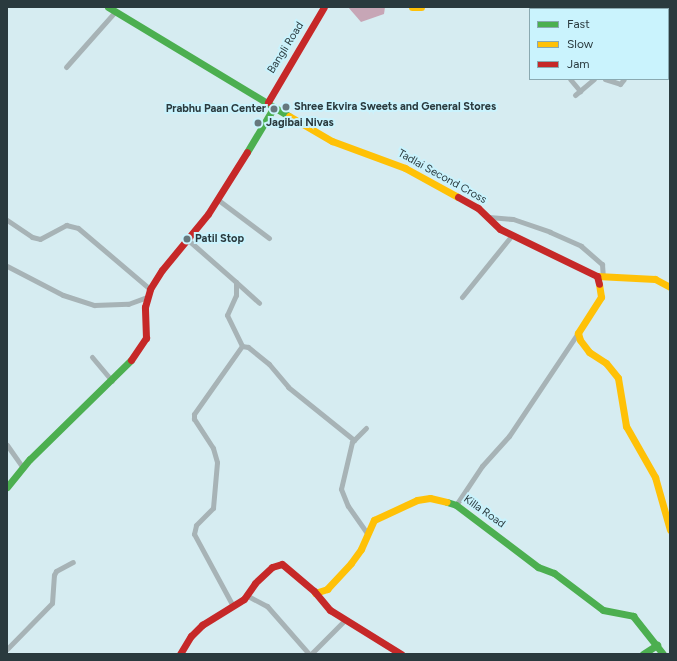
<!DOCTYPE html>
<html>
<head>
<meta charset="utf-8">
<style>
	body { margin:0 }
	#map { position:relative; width:677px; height:661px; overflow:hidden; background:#d6ecf1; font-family:Figtree,sans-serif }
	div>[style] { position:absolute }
	.water>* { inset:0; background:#c7a6b6 }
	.street>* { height:5px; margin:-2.5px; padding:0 2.5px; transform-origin:2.5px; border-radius:2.5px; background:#a7b3b6 }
	.fast>* { height:7px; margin:-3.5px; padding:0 3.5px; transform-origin:3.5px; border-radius:3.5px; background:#4caf50 }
	.slow>* { height:7px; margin:-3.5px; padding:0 3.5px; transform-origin:3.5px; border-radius:3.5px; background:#ffc107 }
	.jam>* { height:7px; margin:-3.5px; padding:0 3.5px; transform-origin:3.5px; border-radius:3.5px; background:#c62828 }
	.dots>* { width:11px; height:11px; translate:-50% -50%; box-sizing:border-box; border:2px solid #caf3fd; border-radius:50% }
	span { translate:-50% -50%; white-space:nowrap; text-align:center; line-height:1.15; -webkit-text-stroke:4px #caf3fd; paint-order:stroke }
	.street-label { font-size:11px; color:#2a3a3e }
	.poi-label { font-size:11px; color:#2a3a3e; font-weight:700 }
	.left { translate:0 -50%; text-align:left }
	.right { translate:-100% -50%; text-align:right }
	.frame { position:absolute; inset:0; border:8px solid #2a3a3e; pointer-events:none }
	.legend { position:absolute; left:529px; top:8px; width:140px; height:72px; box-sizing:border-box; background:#caf3fd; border:1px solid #8aa9b1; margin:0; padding:5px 7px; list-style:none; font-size:12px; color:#2a3a3e }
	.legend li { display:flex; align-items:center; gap:8px; height:20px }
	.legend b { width:20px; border:1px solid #8aa9b1 }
</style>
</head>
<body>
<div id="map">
	<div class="water">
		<div style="clip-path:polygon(348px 7px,385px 7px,384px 14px,361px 22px)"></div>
	</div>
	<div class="street">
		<div style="left:66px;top:67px;width:72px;rotate:-48.4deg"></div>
		<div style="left:570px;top:79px;width:16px;rotate:50deg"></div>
		<div style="left:605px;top:79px;width:16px;rotate:18deg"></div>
		<div style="left:620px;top:84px;width:6px;rotate:-51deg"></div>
		<div style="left:575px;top:95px;width:25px;rotate:-40deg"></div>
		<div style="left:217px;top:199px;width:65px;rotate:36.9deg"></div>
		<div style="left:489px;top:217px;width:24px;rotate:5deg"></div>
		<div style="left:513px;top:219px;width:39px;rotate:19deg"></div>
		<div style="left:550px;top:232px;width:34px;rotate:24deg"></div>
		<div style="left:581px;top:246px;width:28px;rotate:41deg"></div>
		<div style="left:602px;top:264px;width:13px;rotate:86deg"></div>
		<div style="left:7px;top:220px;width:30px;rotate:34deg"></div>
		<div style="left:32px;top:237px;width:8px;rotate:14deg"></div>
		<div style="left:40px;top:239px;width:30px;rotate:-28deg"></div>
		<div style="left:66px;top:225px;width:12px;rotate:14deg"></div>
		<div style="left:78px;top:228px;width:94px;rotate:40.3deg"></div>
		<div style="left:187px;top:239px;width:65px;rotate:41.3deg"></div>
		<div style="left:236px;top:282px;width:13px;rotate:90deg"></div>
		<div style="left:236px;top:295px;width:22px;rotate:114deg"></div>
		<div style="left:227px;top:315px;width:34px;rotate:64deg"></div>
		<div style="left:242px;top:346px;width:6px;rotate:9deg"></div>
		<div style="left:248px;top:347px;width:27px;rotate:39deg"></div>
		<div style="left:269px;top:364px;width:30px;rotate:50deg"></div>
		<div style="left:288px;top:387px;width:85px;rotate:38.8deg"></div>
		<div style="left:7px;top:266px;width:63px;rotate:27.4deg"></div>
		<div style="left:63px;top:295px;width:33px;rotate:18deg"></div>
		<div style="left:94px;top:305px;width:34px;rotate:-2deg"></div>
		<div style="left:128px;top:304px;width:20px;rotate:-20deg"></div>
		<div style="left:236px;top:282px;width:31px;rotate:42deg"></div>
		<div style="left:462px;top:297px;width:80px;rotate:-51.1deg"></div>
		<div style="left:92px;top:357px;width:31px;rotate:50deg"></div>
		<div style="left:366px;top:428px;width:20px;rotate:135deg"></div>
		<div style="left:352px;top:442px;width:48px;rotate:103.2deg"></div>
		<div style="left:341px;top:489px;width:18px;rotate:68deg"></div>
		<div style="left:348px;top:506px;width:33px;rotate:55deg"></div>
		<div style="left:7px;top:445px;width:28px;rotate:55deg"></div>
		<div style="left:456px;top:505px;width:47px;rotate:-56.3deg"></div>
		<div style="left:482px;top:466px;width:40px;rotate:-48deg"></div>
		<div style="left:509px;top:436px;width:124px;rotate:-56.2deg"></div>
		<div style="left:246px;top:595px;width:24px;rotate:28deg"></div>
		<div style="left:267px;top:606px;width:64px;rotate:48.8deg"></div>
		<div style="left:233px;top:606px;width:82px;rotate:-118.4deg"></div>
		<div style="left:194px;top:534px;width:9px;rotate:-77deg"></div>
		<div style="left:196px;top:525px;width:24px;rotate:-45deg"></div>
		<div style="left:213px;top:508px;width:46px;rotate:-85deg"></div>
		<div style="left:217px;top:462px;width:15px;rotate:-106deg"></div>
		<div style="left:213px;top:448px;width:35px;rotate:-123deg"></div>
		<div style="left:194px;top:419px;width:5px;rotate:-90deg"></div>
		<div style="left:194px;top:414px;width:83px;rotate:-54.8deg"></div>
		<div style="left:7px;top:649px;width:64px;rotate:-45.6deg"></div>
		<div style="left:52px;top:603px;width:28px;rotate:-86deg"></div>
		<div style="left:54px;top:575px;width:4px;rotate:-63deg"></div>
		<div style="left:56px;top:571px;width:19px;rotate:-28deg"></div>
		<div style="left:311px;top:654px;width:49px;rotate:-45deg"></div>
	</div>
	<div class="fast">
		<div style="left:108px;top:7px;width:211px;rotate:31.1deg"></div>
		<div style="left:247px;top:152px;width:52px;rotate:-59deg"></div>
		<div style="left:7px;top:487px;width:36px;rotate:-51deg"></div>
		<div style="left:30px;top:459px;width:141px;rotate:-44.4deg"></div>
		<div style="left:447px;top:502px;width:9px;rotate:18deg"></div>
		<div style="left:456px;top:505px;width:103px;rotate:37.1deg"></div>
		<div style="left:538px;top:567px;width:17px;rotate:21deg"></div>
		<div style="left:554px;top:573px;width:61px;rotate:37.1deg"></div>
		<div style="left:603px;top:610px;width:31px;rotate:11deg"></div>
		<div style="left:633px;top:616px;width:48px;rotate:51.7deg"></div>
		<div style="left:643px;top:654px;width:17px;rotate:-33deg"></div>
	</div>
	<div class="slow">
		<div style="left:412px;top:7px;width:9px"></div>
		<div style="left:586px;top:7px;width:3px;rotate:45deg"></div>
		<div style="left:668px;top:75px;width:2px;rotate:27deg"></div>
		<div style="left:289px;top:116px;width:50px;rotate:30.2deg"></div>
		<div style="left:332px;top:141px;width:78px;rotate:20.3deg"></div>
		<div style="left:405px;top:168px;width:60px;rotate:28.7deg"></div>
		<div style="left:597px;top:276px;width:58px;rotate:3deg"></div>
		<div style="left:655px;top:279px;width:17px;rotate:28deg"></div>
		<div style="left:599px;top:284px;width:13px;rotate:81deg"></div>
		<div style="left:601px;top:297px;width:43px;rotate:122.6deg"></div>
		<div style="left:578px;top:333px;width:7px;rotate:74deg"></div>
		<div style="left:580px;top:340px;width:15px;rotate:53deg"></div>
		<div style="left:589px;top:352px;width:20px;rotate:33deg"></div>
		<div style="left:606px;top:363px;width:19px;rotate:51deg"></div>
		<div style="left:618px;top:378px;width:49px;rotate:80.5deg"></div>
		<div style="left:626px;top:426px;width:59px;rotate:60.4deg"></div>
		<div style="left:655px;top:477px;width:55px;rotate:74.2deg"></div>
		<div style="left:315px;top:593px;width:13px;rotate:-18deg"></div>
		<div style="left:327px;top:589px;width:35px;rotate:-47deg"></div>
		<div style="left:351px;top:563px;width:17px;rotate:-54deg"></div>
		<div style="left:361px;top:549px;width:32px;rotate:-66deg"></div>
		<div style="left:374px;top:520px;width:47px;rotate:-24.9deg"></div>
		<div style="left:417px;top:500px;width:13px;rotate:-9deg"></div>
		<div style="left:430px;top:498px;width:17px;rotate:13deg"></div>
	</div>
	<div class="jam">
		<div style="left:268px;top:102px;width:110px;rotate:-59.5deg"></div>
		<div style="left:458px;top:197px;width:23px;rotate:29deg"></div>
		<div style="left:478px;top:208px;width:30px;rotate:44deg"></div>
		<div style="left:500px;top:229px;width:108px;rotate:25.9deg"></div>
		<div style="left:597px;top:276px;width:8px;rotate:76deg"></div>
		<div style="left:131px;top:360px;width:27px;rotate:-56deg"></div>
		<div style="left:146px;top:338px;width:31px;rotate:-92deg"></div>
		<div style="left:145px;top:307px;width:19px;rotate:-74deg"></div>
		<div style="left:150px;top:289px;width:22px;rotate:-58deg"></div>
		<div style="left:162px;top:270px;width:72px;rotate:-50.6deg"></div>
		<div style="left:208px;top:214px;width:73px;rotate:-57.8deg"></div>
		<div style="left:180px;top:654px;width:21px;rotate:-59deg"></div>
		<div style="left:191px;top:636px;width:16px;rotate:-45deg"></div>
		<div style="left:202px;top:625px;width:49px;rotate:-31.8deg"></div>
		<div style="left:244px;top:599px;width:19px;rotate:-55deg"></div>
		<div style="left:255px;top:583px;width:23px;rotate:-43deg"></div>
		<div style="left:272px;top:567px;width:10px;rotate:-17deg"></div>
		<div style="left:282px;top:564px;width:42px;rotate:40.2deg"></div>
		<div style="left:314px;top:591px;width:25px;rotate:50deg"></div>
		<div style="left:330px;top:610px;width:84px;rotate:31.8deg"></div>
	</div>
	<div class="dots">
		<div style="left:286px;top:107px;background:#66787d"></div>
		<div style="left:274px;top:109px;background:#66787d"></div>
		<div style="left:258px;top:123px;background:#66787d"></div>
		<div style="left:187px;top:239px;background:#66787d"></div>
	</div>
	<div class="street-label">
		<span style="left:286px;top:48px;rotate:-58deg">Bangli Road</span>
		<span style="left:442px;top:177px;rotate:29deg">Tadlai Second Cross</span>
		<span style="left:484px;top:512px;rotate:35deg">Killa Road</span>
	</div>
	<div class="poi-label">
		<span class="left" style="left:294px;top:107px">Shree Ekvira Sweets and General Stores</span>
		<span class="right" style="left:266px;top:109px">Prabhu Paan Center</span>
		<span class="left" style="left:266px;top:123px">Jagibai Nivas</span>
		<span class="left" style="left:195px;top:239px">Patil Stop</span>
	</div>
	<div class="frame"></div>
	<ul class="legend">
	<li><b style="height:5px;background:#4caf50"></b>Fast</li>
	<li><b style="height:5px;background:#ffc107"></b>Slow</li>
	<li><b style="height:5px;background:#c62828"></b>Jam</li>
	</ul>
</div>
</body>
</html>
